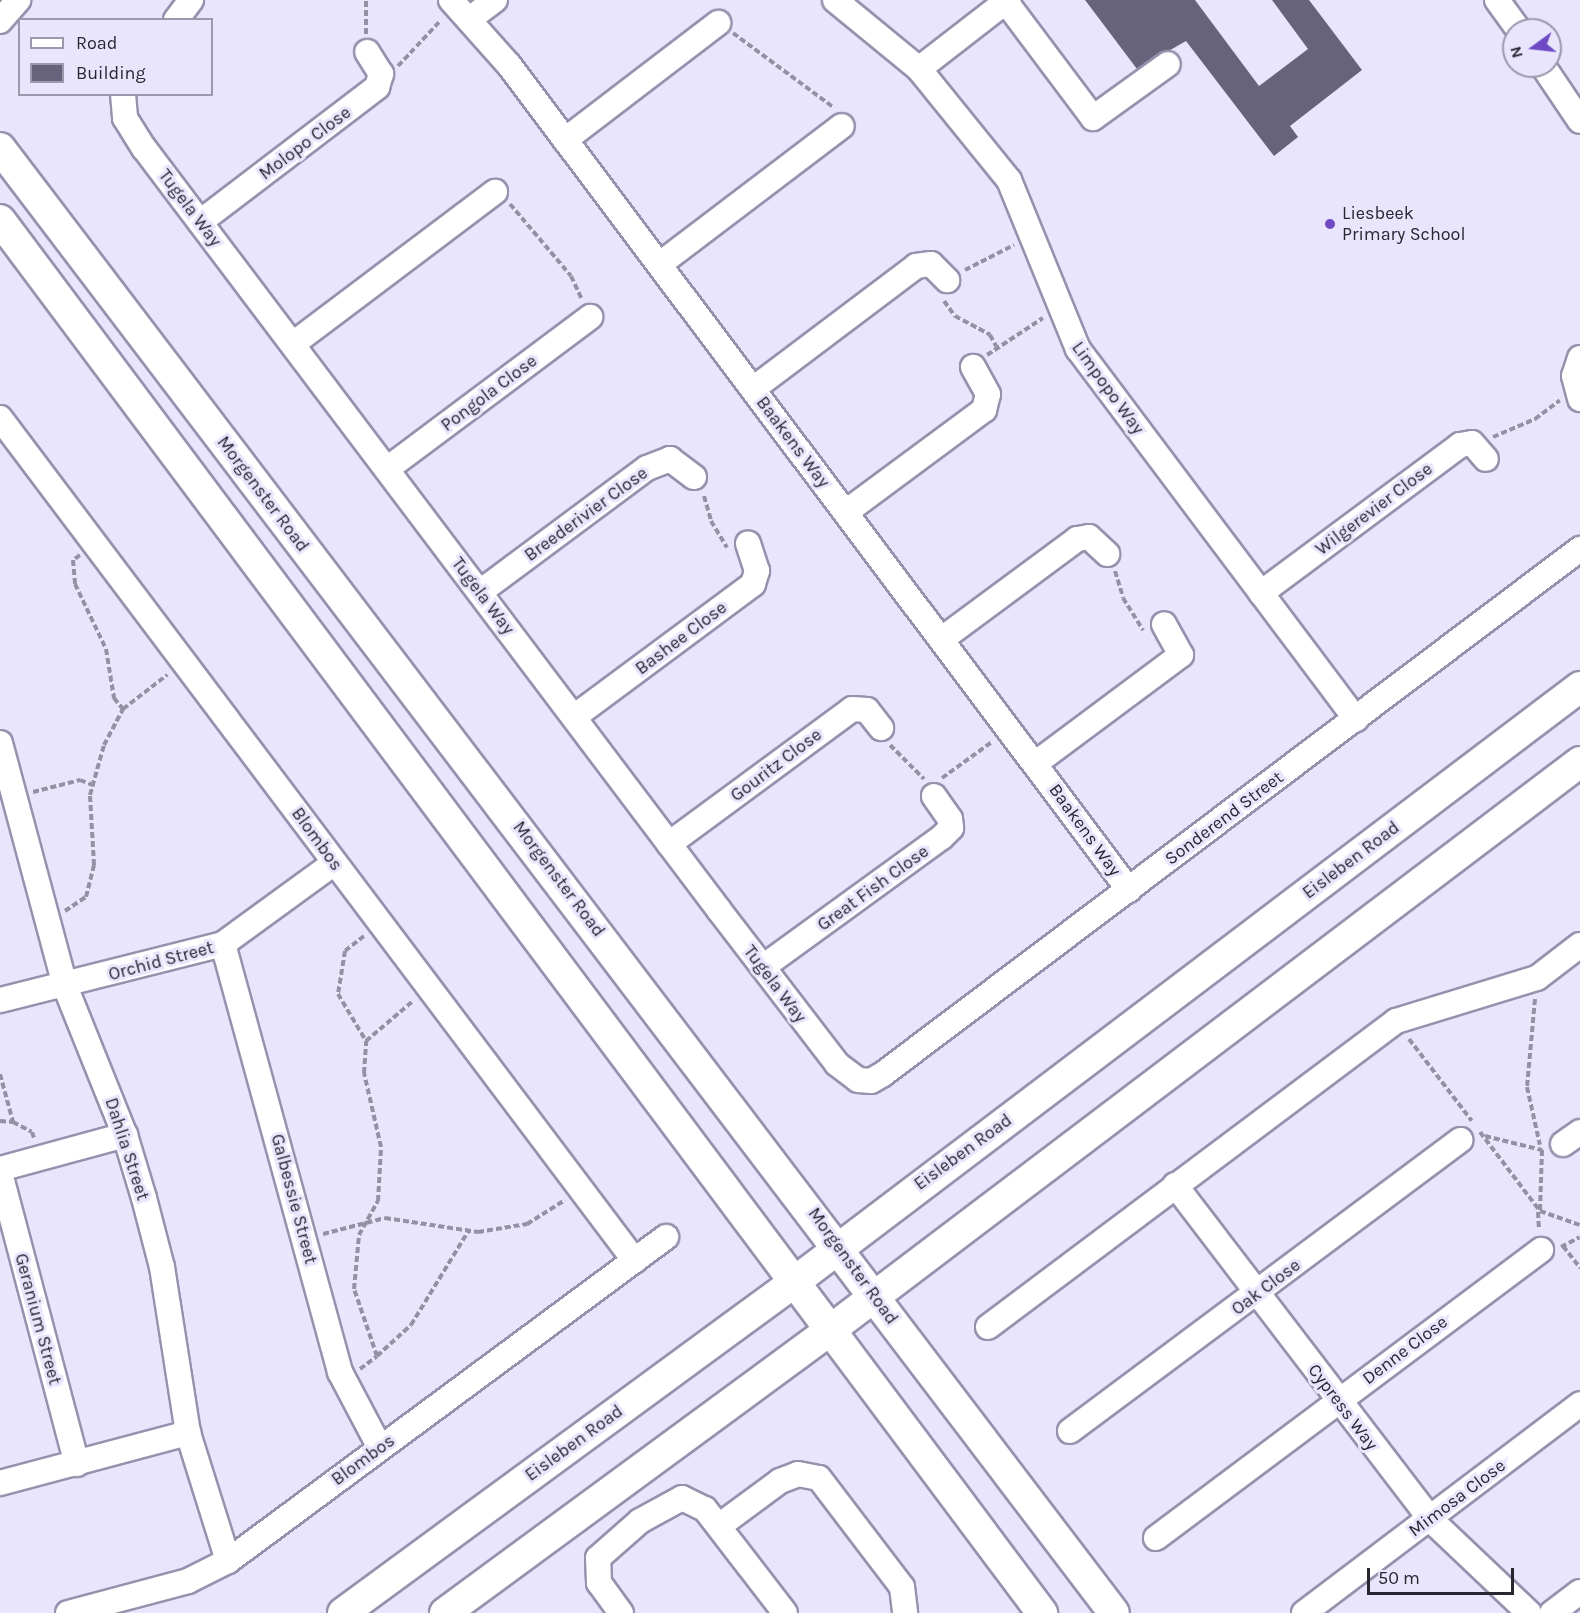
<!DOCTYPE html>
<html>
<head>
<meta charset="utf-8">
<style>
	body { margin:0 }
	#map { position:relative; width:1580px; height:1613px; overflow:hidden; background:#e8e5fd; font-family:Karla,sans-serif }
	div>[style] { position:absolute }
	.building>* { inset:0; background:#67637d }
	.path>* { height:4px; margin-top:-2px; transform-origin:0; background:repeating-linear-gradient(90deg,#9491a4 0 6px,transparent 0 9px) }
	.roads { filter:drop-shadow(2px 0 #9692ae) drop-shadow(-2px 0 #9692ae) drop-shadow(0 2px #9692ae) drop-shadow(0 -2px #9692ae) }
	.minor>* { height:24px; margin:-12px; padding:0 12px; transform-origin:12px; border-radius:12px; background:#fff }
	.major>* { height:30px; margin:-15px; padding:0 15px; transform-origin:15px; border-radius:15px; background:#fff }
	.dots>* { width:16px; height:16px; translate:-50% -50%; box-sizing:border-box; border:3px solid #e8e5fd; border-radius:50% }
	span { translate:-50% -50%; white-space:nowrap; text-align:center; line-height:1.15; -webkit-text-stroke:6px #e8e5fd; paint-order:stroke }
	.street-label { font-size:18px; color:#282631 }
	.poi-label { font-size:18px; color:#282631 }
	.left { translate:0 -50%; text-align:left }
	.legend { position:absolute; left:18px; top:18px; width:195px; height:78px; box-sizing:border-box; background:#e8e5fd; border:2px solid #9b99ab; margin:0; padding:8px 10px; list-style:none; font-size:18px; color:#282631 }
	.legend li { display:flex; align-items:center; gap:12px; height:30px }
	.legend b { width:30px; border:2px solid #9b99ab }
	.north { position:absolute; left:1502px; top:18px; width:60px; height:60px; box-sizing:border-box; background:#e8e5fd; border:2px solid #9b99ab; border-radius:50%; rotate:255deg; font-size:16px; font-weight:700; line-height:24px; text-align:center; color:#282631 }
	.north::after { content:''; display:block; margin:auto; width:21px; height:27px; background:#6e4bc4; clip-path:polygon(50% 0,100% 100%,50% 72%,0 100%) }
	.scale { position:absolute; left:1367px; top:1568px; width:147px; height:27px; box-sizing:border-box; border:3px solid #282631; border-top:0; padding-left:8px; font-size:18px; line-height:21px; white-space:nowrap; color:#282631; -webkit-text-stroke:4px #e8e5fd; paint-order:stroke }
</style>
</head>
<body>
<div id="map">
	<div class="building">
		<div style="clip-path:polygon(1085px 0,1195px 0,1259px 86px,1308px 49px,1272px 0,1309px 0,1362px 70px,1290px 126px,1298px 137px,1274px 156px,1186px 41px,1137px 69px)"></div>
	</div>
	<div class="path">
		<div style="left:733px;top:33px;width:124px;rotate:36.5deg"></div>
		<div style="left:366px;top:34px;width:34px;rotate:-90deg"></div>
		<div style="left:398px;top:66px;width:63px;rotate:-46.9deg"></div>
		<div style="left:510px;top:204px;width:94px;rotate:49.7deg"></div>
		<div style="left:571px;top:276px;width:26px;rotate:65deg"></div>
		<div style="left:965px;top:270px;width:55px;rotate:-27deg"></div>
		<div style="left:944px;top:301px;width:19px;rotate:54deg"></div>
		<div style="left:955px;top:316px;width:40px;rotate:28deg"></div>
		<div style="left:990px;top:335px;width:13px;rotate:61deg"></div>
		<div style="left:987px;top:355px;width:67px;rotate:-33.5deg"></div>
		<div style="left:1493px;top:437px;width:46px;rotate:-23.2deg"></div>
		<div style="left:1535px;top:419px;width:31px;rotate:-37deg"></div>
		<div style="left:704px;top:496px;width:26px;rotate:74deg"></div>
		<div style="left:711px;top:521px;width:31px;rotate:59deg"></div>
		<div style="left:80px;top:555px;width:9px;rotate:144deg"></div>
		<div style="left:73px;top:560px;width:24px;rotate:85deg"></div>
		<div style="left:75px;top:584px;width:72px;rotate:64.5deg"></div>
		<div style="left:106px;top:649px;width:50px;rotate:80.7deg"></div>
		<div style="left:114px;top:698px;width:14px;rotate:51deg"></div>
		<div style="left:1115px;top:571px;width:28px;rotate:73deg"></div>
		<div style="left:1123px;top:598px;width:38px;rotate:58deg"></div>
		<div style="left:890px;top:745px;width:48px;rotate:45deg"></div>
		<div style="left:942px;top:778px;width:62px;rotate:-35.8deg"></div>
		<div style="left:33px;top:792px;width:49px;rotate:-14.3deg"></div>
		<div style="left:80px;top:780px;width:14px;rotate:21deg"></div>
		<div style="left:65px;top:911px;width:25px;rotate:-34deg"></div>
		<div style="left:86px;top:897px;width:33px;rotate:-76deg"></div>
		<div style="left:94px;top:865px;width:70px;rotate:-93.3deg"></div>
		<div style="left:90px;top:795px;width:52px;rotate:-74.4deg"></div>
		<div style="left:104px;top:745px;width:41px;rotate:-62.2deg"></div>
		<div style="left:123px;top:709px;width:56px;rotate:-37.7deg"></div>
		<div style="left:364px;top:936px;width:24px;rotate:142deg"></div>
		<div style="left:345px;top:951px;width:44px;rotate:99.2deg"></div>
		<div style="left:338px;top:994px;width:55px;rotate:59.2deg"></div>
		<div style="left:1535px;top:999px;width:88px;rotate:95.2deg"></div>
		<div style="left:1527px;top:1087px;width:59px;rotate:77.4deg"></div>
		<div style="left:1409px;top:1039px;width:103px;rotate:52.5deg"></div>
		<div style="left:0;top:1074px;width:50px;rotate:74.8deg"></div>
		<div style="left:0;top:1121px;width:13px;rotate:4deg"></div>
		<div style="left:13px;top:1122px;width:21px;rotate:28deg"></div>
		<div style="left:32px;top:1132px;width:6px;rotate:72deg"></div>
		<div style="left:1480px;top:1132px;width:99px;rotate:52.8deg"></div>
		<div style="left:1485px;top:1136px;width:59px;rotate:13.8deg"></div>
		<div style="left:1542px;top:1150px;width:61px;rotate:91.9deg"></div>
		<div style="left:1540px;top:1211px;width:42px;rotate:19.3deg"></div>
		<div style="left:1538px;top:1212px;width:17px;rotate:87deg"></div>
		<div style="left:323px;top:1234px;width:64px;rotate:-14.5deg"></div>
		<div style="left:385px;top:1218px;width:94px;rotate:8.6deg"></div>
		<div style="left:478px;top:1232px;width:50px;rotate:-9.3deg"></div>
		<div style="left:527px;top:1224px;width:45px;rotate:-32.3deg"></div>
		<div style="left:1563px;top:1246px;width:28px;rotate:52deg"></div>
		<div style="left:1561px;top:1247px;width:21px;rotate:-28deg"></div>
		<div style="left:377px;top:1356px;width:46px;rotate:-42.4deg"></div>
		<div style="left:411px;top:1325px;width:111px;rotate:-58.6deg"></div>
		<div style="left:360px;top:1369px;width:21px;rotate:-37deg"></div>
		<div style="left:377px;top:1356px;width:71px;rotate:-108.9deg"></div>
		<div style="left:354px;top:1289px;width:54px;rotate:-84.7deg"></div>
		<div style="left:359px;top:1235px;width:39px;rotate:-61deg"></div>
		<div style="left:378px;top:1201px;width:54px;rotate:-86.8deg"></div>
		<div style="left:381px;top:1147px;width:76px;rotate:-102.9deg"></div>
		<div style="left:364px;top:1073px;width:32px;rotate:-86deg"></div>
		<div style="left:366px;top:1041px;width:62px;rotate:-40.4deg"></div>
	</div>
	<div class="roads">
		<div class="minor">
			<div style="left:451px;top:0;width:87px;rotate:48.3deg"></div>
			<div style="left:509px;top:65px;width:1032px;rotate:53.07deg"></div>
			<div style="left:835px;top:0;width:109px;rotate:39.4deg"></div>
			<div style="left:919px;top:69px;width:143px;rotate:51deg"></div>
			<div style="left:1009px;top:180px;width:183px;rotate:67.8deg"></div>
			<div style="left:1078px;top:349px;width:463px;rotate:53.1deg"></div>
			<div style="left:1497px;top:0;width:37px;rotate:54deg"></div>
			<div style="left:1006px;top:2px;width:145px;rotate:53.1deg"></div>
			<div style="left:1093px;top:118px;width:92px;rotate:-35.8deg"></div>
			<div style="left:471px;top:18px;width:30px;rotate:-37deg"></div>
			<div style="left:176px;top:20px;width:25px;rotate:-53deg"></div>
			<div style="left:0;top:21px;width:28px;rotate:-49deg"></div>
			<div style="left:1543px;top:66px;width:66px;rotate:56.1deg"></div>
			<div style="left:919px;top:69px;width:113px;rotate:-37.8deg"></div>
			<div style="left:123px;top:94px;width:24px;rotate:85deg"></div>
			<div style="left:125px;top:118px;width:36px;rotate:58deg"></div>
			<div style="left:144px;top:148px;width:955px;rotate:52.96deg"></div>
			<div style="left:719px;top:910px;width:194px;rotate:52.5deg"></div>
			<div style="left:837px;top:1064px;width:26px;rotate:37deg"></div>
			<div style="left:858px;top:1080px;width:13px;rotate:4deg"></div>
			<div style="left:871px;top:1081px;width:14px;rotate:-30deg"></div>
			<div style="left:883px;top:1074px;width:873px;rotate:-36.99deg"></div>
			<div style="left:565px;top:140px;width:193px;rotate:-37.4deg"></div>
			<div style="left:200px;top:222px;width:223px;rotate:-37.3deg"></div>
			<div style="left:377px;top:87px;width:14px;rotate:-73deg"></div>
			<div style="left:381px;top:74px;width:26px;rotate:-122deg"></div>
			<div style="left:660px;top:264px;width:228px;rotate:-37.2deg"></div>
			<div style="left:293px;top:344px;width:253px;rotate:-37deg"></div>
			<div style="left:1580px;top:358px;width:19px;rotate:108deg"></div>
			<div style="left:1574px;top:376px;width:24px;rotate:75deg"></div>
			<div style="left:753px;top:389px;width:204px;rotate:-37deg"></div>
			<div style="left:916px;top:266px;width:15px;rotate:-8deg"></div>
			<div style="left:931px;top:264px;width:23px;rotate:45deg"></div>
			<div style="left:0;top:418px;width:1055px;rotate:53.01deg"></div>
			<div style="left:387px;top:469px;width:254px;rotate:-36.8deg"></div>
			<div style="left:846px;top:512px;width:172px;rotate:-36.5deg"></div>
			<div style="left:984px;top:410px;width:16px;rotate:-76deg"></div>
			<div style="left:988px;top:394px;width:31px;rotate:-119deg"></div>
			<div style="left:480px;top:592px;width:208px;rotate:-36.6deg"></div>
			<div style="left:647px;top:468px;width:25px;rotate:-21deg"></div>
			<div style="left:670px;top:459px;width:30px;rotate:37deg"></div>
			<div style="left:1261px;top:593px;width:248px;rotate:-36.6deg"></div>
			<div style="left:1460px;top:445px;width:12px;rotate:-9deg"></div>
			<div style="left:1472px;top:443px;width:21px;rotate:49deg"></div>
			<div style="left:942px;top:639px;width:168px;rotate:-36.5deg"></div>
			<div style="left:1077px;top:539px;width:12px;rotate:-9deg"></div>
			<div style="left:1089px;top:537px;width:25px;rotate:43deg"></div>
			<div style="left:574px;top:717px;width:223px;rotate:-36.6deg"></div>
			<div style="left:753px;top:584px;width:14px;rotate:-73deg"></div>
			<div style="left:757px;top:571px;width:29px;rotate:-108deg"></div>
			<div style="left:0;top:743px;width:252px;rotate:75deg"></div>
			<div style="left:65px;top:986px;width:161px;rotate:68.1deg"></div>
			<div style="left:125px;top:1135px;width:66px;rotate:73.2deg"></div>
			<div style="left:144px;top:1198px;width:71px;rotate:75.4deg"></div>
			<div style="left:162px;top:1267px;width:168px;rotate:81.1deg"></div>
			<div style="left:188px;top:1433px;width:134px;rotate:72.6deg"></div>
			<div style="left:1036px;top:763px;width:181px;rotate:-36.7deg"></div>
			<div style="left:1181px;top:655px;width:35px;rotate:-119deg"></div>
			<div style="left:669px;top:844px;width:227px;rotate:-36.4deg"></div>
			<div style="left:852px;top:709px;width:15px;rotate:4deg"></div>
			<div style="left:867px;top:710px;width:23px;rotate:52deg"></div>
			<div style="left:223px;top:944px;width:444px;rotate:74.7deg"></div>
			<div style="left:340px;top:1372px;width:86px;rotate:62.2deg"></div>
			<div style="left:763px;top:967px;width:221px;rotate:-36deg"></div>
			<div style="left:942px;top:837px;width:13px;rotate:-45deg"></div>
			<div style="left:951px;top:828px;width:9px;rotate:-96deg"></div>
			<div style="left:950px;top:819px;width:28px;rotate:-125deg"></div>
			<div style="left:0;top:1000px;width:230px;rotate:-14.1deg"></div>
			<div style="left:223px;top:944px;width:137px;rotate:-36.1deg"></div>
			<div style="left:1563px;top:1144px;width:21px;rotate:-35deg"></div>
			<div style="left:0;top:1169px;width:130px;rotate:-15.2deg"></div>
			<div style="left:0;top:1173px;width:301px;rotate:75.2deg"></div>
			<div style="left:1175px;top:1185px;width:420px;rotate:52.6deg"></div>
			<div style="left:1430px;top:1519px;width:137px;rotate:43.5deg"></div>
			<div style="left:988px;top:1327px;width:510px;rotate:-36.87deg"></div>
			<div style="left:1396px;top:1021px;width:147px;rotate:-17deg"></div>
			<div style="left:1537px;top:978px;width:54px;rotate:-37.5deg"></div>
			<div style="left:1070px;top:1431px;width:487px;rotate:-36.7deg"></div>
			<div style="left:0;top:1483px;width:195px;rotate:-14.9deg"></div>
			<div style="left:719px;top:1526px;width:76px;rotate:-36.4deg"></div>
			<div style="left:780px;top:1481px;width:19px;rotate:-21deg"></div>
			<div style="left:798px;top:1474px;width:21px;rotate:11deg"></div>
			<div style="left:819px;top:1478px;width:137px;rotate:52.7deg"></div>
			<div style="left:902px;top:1587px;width:26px;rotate:83deg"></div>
			<div style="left:1156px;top:1538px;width:481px;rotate:-36.8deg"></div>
			<div style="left:68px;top:1613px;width:124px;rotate:-14.9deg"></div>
			<div style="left:188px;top:1581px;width:45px;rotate:-26.6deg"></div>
			<div style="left:228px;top:1561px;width:545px;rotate:-36.49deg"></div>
			<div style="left:621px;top:1613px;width:37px;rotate:-126deg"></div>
			<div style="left:599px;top:1583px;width:25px;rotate:-92deg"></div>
			<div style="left:598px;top:1558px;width:56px;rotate:-41.4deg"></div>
			<div style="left:640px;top:1521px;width:48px;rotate:-28.7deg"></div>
			<div style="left:682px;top:1498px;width:25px;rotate:26deg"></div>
			<div style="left:705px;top:1509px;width:131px;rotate:52.4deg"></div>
			<div style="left:1304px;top:1613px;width:346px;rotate:-37.1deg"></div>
			<div style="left:1552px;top:1613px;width:35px;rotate:-37deg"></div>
		</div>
		<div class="major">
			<div style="left:0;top:148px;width:1840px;rotate:52.75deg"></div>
			<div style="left:0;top:220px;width:1740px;rotate:53.2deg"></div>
			<div style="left:343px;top:1613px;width:558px;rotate:-36.25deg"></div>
			<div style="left:793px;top:1283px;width:987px;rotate:-37.14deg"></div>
			<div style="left:445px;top:1613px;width:476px;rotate:-36.3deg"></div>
			<div style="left:829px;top:1331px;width:942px;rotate:-37.15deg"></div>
		</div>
	</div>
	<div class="dots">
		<div style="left:1330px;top:224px;background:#6e4bc4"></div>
	</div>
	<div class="street-label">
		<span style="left:305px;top:143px;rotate:-37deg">Molopo Close</span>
		<span style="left:190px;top:208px;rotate:53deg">Tugela Way</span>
		<span style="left:1108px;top:388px;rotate:54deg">Limpopo Way</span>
		<span style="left:489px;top:393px;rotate:-37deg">Pongola Close</span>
		<span style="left:793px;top:442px;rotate:53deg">Baakens Way</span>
		<span style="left:263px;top:494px;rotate:53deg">Morgenster Road</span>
		<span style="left:1374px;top:509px;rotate:-37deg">Wilgerevier Close</span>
		<span style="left:586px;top:514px;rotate:-36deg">Breederivier Close</span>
		<span style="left:483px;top:596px;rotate:53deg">Tugela Way</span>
		<span style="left:681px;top:638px;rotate:-37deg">Bashee Close</span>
		<span style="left:776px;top:765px;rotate:-37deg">Gouritz Close</span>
		<span style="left:1224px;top:818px;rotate:-37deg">Sonderend Street</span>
		<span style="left:1085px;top:830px;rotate:54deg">Baakens Way</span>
		<span style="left:317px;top:839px;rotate:54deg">Blombos</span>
		<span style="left:1351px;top:860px;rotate:-37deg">Eisleben Road</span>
		<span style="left:559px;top:879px;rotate:53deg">Morgenster Road</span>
		<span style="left:873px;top:888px;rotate:-36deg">Great Fish Close</span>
		<span style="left:161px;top:961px;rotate:-15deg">Orchid Street</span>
		<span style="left:775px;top:984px;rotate:53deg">Tugela Way</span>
		<span style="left:127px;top:1149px;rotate:72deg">Dahlia Street</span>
		<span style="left:963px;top:1152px;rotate:-36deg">Eisleben Road</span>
		<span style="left:294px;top:1199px;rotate:75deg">Galbessie Street</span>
		<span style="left:853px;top:1266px;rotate:54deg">Morgenster Road</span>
		<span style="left:1266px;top:1287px;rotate:-37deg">Oak Close</span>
		<span style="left:38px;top:1319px;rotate:75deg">Geranium Street</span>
		<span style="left:1405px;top:1350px;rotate:-37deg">Denne Close</span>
		<span style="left:1343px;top:1407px;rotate:53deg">Cypress Way</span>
		<span style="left:574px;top:1443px;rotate:-36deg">Eisleben Road</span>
		<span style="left:363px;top:1460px;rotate:-36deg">Blombos</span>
		<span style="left:1457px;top:1498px;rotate:-37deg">Mimosa Close</span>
	</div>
	<div class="poi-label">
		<span class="left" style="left:1342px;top:224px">Liesbeek<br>Primary School</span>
	</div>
	<ul class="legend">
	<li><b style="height:8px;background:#fff"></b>Road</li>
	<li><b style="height:16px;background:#67637d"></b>Building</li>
	</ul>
	<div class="north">N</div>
	<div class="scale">50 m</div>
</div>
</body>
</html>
